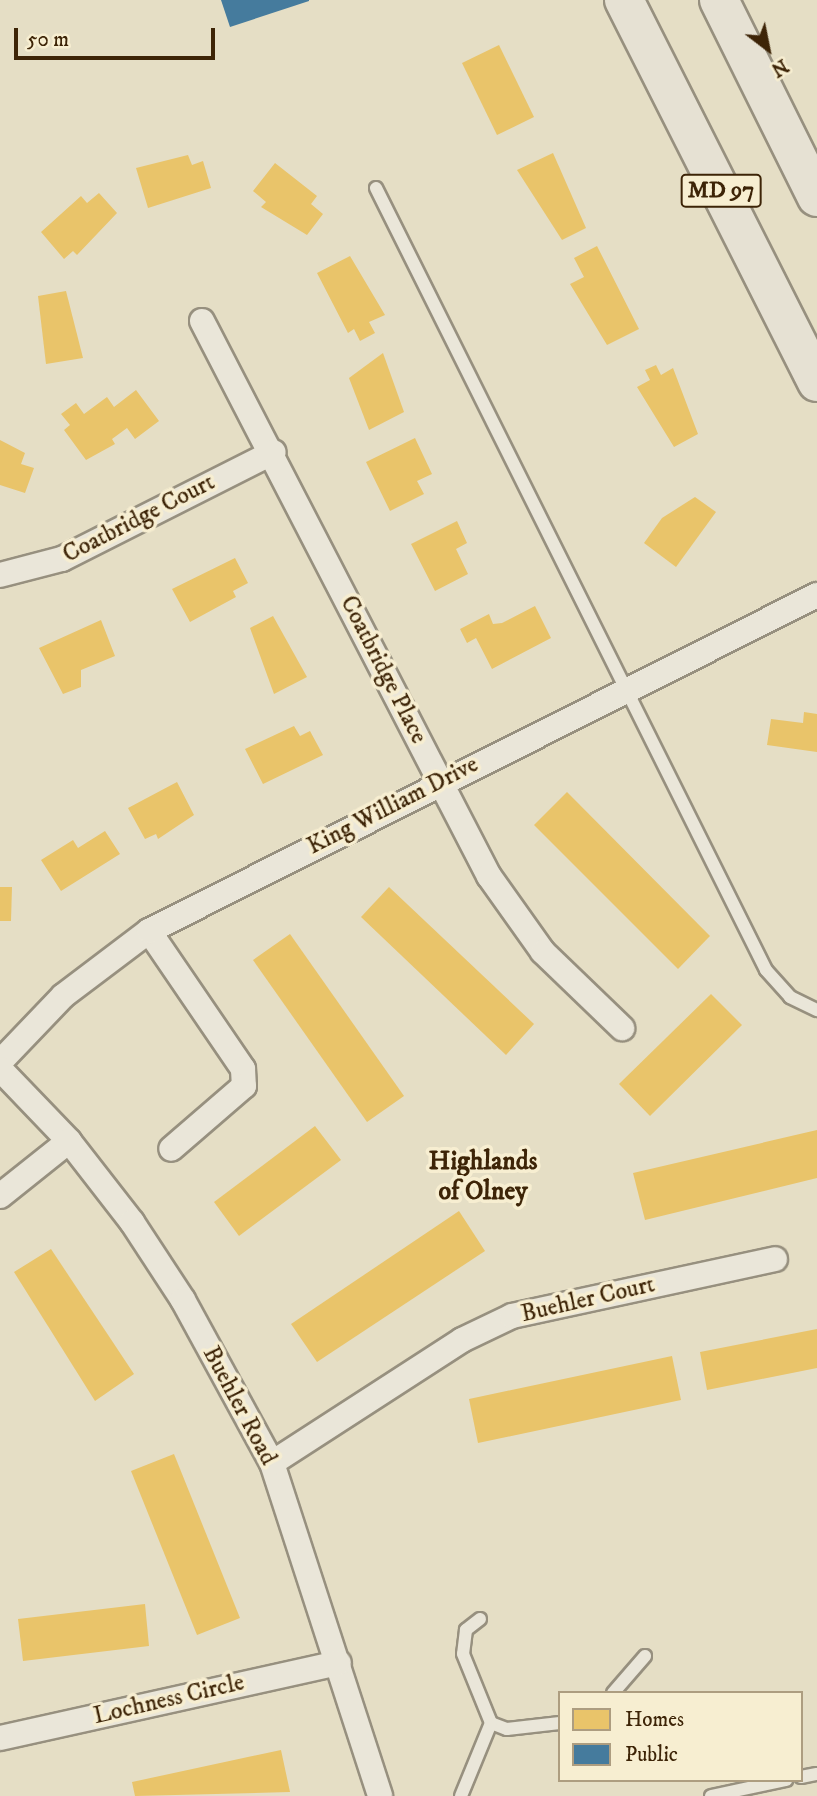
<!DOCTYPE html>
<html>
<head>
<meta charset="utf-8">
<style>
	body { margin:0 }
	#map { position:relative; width:817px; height:1796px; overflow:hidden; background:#e5dec5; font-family:"IM FELL DW Pica",serif }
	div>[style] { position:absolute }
	.homes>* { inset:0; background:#e9c46a }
	.public>* { inset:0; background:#457b9d }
	.roads { filter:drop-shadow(2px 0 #97907f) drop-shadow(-2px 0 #97907f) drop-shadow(0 2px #97907f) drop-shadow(0 -2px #97907f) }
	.lane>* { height:12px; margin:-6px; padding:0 6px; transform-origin:6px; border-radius:6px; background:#eae6d9 }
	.street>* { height:24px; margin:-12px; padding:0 12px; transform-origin:12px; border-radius:12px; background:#eae6d9 }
	.primary>* { height:38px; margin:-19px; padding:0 19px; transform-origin:19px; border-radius:19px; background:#e6e1d3 }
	span { translate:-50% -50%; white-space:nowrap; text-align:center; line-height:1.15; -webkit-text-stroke:7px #f7eed1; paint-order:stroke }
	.shield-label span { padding:2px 5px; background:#f7eed1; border:2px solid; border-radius:5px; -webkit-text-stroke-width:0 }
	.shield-label { font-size:23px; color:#3d2407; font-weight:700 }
	.street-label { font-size:24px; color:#3d2407 }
	.neighbourhood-label { font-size:26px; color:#3d2407; font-weight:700 }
	.legend { position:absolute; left:558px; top:1691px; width:245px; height:91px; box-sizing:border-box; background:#f7eed1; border:2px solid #ad9d80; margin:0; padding:9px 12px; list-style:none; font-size:21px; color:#3d2407 }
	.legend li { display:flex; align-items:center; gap:14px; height:35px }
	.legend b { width:35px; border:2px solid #ad9d80 }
	.north { position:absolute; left:733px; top:14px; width:70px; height:70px; -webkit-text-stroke:5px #f7eed1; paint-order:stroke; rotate:148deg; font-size:19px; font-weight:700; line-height:28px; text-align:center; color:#3d2407 }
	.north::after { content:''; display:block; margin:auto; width:24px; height:32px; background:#3d2407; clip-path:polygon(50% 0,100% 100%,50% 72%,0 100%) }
	.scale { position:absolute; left:14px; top:28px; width:201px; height:32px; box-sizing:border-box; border:4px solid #3d2407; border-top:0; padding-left:9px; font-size:21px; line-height:24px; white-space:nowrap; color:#3d2407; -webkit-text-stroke:5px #f7eed1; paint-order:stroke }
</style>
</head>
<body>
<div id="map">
	<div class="homes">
		<div style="clip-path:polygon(499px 45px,534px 117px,497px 135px,462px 63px)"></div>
		<div style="clip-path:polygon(553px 153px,586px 228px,562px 240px,517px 170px)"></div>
		<div style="clip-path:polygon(188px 155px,192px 165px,203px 161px,211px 188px,148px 208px,136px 168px)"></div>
		<div style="clip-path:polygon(275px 163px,317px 196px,311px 204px,323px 214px,307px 235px,261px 207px,266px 202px,253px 191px)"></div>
		<div style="clip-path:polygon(99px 193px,117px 213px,77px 255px,73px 251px,64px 259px,41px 232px,81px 196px,87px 203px)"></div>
		<div style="clip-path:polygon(597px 246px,639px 329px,607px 345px,570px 284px,584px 277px,574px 258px)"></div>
		<div style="clip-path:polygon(350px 256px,385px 315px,369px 322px,375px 333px,360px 341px,354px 329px,348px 333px,317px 273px)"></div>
		<div style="clip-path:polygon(66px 291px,83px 358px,46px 364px,38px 296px)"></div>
		<div style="clip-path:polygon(383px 353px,404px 412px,369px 430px,349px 378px)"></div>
		<div style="clip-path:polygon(656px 365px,661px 375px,673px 368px,698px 434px,674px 447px,637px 387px,650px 380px,645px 370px)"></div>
		<div style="clip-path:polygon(136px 390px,159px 421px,135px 439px,127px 428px,112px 439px,115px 444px,86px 460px,64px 430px,70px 425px,61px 414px,76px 403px,84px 414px,107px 397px,114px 407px)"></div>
		<div style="clip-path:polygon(415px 438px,432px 474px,417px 481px,424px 494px,390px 511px,366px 462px)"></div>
		<div style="clip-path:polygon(0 440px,25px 453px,21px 464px,34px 468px,25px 493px,0 485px)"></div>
		<div style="clip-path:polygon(695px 497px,716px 512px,676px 567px,644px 543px,662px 518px)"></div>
		<div style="clip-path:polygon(457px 521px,467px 543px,456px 549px,468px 574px,435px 591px,411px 544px)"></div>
		<div style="clip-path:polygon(235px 558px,248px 583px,233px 591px,236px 597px,190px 622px,172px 589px)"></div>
		<div style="clip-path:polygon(535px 606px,551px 638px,492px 669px,476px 638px,467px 643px,460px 629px,489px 614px,493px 624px,502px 623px)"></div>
		<div style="clip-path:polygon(273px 616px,307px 677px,274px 694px,250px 628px)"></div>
		<div style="clip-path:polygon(101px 620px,115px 656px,81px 670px,81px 687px,63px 694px,39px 648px)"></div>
		<div style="clip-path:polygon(804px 712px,817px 714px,817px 752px,767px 745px,771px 719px,803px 723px)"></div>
		<div style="clip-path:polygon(294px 726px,300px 736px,310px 731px,323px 755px,263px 784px,245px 749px)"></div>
		<div style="clip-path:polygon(177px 782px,194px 815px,158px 839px,156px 834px,145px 839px,128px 808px)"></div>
		<div style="clip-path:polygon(567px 792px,710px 936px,678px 969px,534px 825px)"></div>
		<div style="clip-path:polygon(105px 831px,120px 854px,61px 891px,41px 860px,73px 840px,78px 848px)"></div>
		<div style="clip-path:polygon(0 887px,12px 887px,11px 921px,0 921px)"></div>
		<div style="clip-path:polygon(389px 887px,534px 1024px,506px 1055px,361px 917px)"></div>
		<div style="clip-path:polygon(290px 934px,404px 1096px,367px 1122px,253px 960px)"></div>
		<div style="clip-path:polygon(711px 994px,742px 1025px,650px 1116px,619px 1084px)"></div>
		<div style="clip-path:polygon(315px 1126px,341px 1160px,239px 1236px,214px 1202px)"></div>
		<div style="clip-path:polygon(817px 1130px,817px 1178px,645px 1220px,633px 1173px)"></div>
		<div style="clip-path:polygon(459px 1211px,485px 1251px,317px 1362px,291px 1324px)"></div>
		<div style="clip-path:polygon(51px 1249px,134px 1374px,95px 1401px,14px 1272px)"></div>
		<div style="clip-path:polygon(817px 1329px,817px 1368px,707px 1390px,700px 1352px)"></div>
		<div style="clip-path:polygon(672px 1356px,681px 1400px,478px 1443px,469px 1399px)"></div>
		<div style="clip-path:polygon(174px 1454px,240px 1618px,197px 1635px,131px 1471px)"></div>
		<div style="clip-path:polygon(145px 1604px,149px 1646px,23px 1661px,18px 1619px)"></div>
		<div style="clip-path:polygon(281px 1750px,290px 1792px,135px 1796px,132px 1782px)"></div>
	</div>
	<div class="public">
		<div style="clip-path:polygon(221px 0,309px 0,309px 1px,230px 27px)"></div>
	</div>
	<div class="roads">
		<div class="lane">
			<div style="left:376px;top:188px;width:874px;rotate:63.49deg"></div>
			<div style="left:766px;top:970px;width:36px;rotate:48deg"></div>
			<div style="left:790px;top:997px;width:30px;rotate:26deg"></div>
			<div style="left:480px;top:1619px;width:18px;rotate:142deg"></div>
			<div style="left:466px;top:1630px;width:24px;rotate:97deg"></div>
			<div style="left:463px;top:1654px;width:74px;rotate:67.9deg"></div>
			<div style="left:491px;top:1723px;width:17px;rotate:21deg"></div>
			<div style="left:507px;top:1729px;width:53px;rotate:-6.5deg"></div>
			<div style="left:613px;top:1693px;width:49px;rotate:-49.1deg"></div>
			<div style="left:801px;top:1777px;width:16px;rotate:-11deg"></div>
			<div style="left:461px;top:1796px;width:79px;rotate:-67.7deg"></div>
			<div style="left:711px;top:1796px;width:77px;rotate:-12deg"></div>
		</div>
		<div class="street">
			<div style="left:202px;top:321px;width:625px;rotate:62.66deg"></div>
			<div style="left:489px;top:876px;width:93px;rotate:54.6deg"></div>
			<div style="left:543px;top:952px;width:110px;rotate:43.9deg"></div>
			<div style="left:0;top:575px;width:64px;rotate:-14.5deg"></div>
			<div style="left:62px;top:559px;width:237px;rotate:-26.8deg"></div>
			<div style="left:149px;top:931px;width:167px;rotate:55.7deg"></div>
			<div style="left:243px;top:1069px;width:17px;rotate:87deg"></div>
			<div style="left:244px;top:1086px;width:96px;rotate:139.2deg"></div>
			<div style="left:0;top:1062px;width:91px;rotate:-46.3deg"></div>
			<div style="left:63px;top:996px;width:108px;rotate:-37.1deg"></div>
			<div style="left:149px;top:931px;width:748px;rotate:-26.7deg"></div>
			<div style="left:0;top:1069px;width:100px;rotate:46.2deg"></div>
			<div style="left:69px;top:1141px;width:103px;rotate:52.1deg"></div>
			<div style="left:132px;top:1222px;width:93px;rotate:56.8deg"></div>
			<div style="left:183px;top:1300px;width:186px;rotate:61.4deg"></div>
			<div style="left:272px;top:1463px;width:350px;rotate:72deg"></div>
			<div style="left:0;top:1196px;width:88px;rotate:-38.6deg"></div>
			<div style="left:272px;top:1463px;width:226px;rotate:-32.9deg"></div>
			<div style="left:462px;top:1340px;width:55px;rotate:-25.6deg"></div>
			<div style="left:512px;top:1316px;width:269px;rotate:-12.2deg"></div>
			<div style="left:0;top:1738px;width:347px;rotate:-12.5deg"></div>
		</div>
		<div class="primary">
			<div style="left:624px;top:0;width:428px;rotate:63.2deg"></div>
			<div style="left:719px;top:0;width:220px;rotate:63.6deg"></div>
		</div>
	</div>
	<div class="shield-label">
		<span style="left:721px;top:191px">MD 97</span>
	</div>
	<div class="street-label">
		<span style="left:139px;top:519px;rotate:-27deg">Coatbridge Court</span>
		<span style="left:383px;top:670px;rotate:63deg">Coatbridge Place</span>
		<span style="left:393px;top:806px;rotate:-27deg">King William Drive</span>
		<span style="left:588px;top:1300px;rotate:-13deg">Buehler Court</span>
		<span style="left:239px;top:1406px;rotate:62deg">Buehler Road</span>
		<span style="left:169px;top:1700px;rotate:-13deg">Lochness Circle</span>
	</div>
	<div class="neighbourhood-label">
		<span style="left:483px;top:1177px">Highlands<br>of Olney</span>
	</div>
	<ul class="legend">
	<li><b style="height:19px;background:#e9c46a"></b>Homes</li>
	<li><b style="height:19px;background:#457b9d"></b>Public</li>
	</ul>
	<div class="north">N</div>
	<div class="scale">50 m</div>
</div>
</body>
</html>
